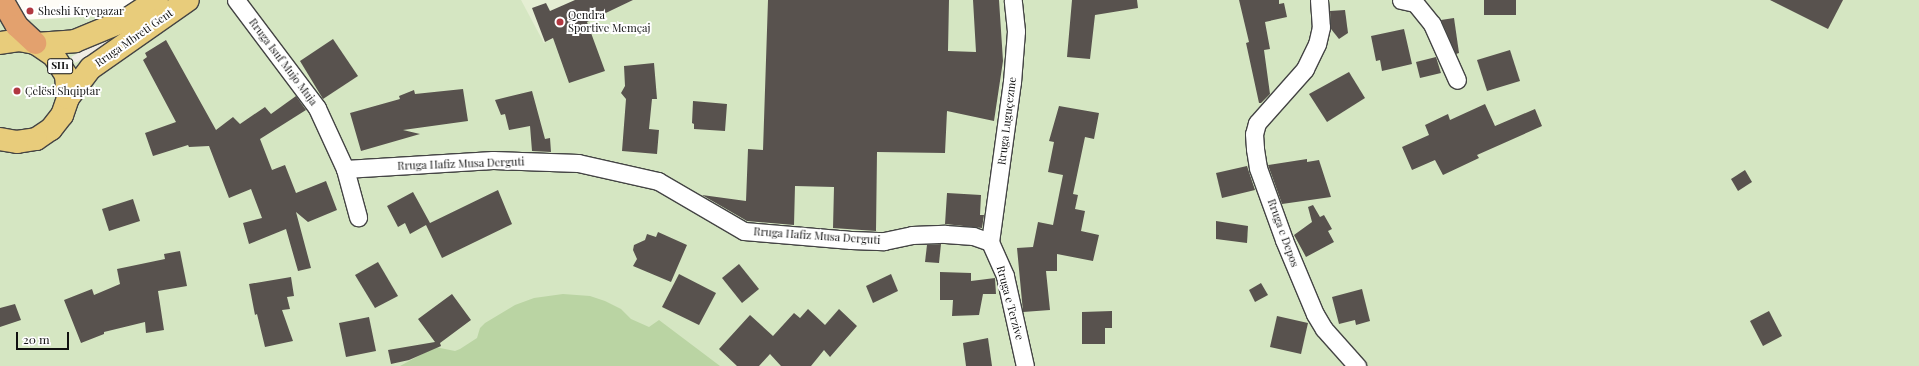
<!DOCTYPE html>
<html>
<head>
<meta charset="utf-8">
<style>
	body { margin:0 }
	#map { position:relative; width:1919px; height:366px; overflow:hidden; background:#fefcf6; font-family:"Playfair Display",serif }
	div>[style] { position:absolute }
	.green>* { inset:0; background:#d5e6c2 }
	.forest>* { inset:0; background:#bad4a3 }
	.pitch>* { inset:0; background:#e5eed3 }
	.plaza>* { inset:0; background:#efece4 }
	.building>* { inset:0; background:#58524e }
	.roads { filter:drop-shadow(1px 0 #444) drop-shadow(-1px 0 #444) drop-shadow(0 1px #444) drop-shadow(0 -1px #444) }
	.minor>* { height:17px; margin:-8.5px; padding:0 8.5px; transform-origin:8.5px; border-radius:8.5px; background:#fff }
	.major>* { height:22px; margin:-11px; padding:0 11px; transform-origin:11px; border-radius:11px; background:#e8cc7b }
	.highway>* { height:22px; margin:-11px; padding:0 11px; transform-origin:11px; border-radius:11px; background:#e3a16e }
	.dots>* { width:11px; height:11px; translate:-50% -50%; box-sizing:border-box; border:2px solid #fff; border-radius:50% }
	span { translate:-50% -50%; white-space:nowrap; text-align:center; line-height:1.15; -webkit-text-stroke:4px #fff; paint-order:stroke }
	.shield-label span { padding:1px 3px; background:#fff; border:1px solid; border-radius:3px; -webkit-text-stroke-width:0 }
	.shield-label { font-size:10px; color:#111; font-weight:700 }
	.poi-label { font-size:11px; color:#111 }
	.left { translate:0 -50%; text-align:left }
	.street-label { font-size:11px; color:#111 }
	.scale { position:absolute; left:16px; top:332px; width:53px; height:18px; box-sizing:border-box; border:2px solid #111; border-top:0; padding-left:5px; font-size:12px; line-height:14px; white-space:nowrap; color:#111; -webkit-text-stroke:3px #fff; paint-order:stroke }
</style>
</head>
<body>
<div id="map">
	<div class="green">
		<div style="clip-path:polygon(194px 0,1919px 0,1919px 366px,0 366px,0 21px,179px 12px)"></div>
	</div>
	<div class="forest">
		<div style="clip-path:polygon(563px 294px,590px 296px,605px 301px,621px 309px,631px 319px,649px 327px,659px 320px,720px 366px,400px 366px,435px 347px,455px 351px,460px 349px,477px 338px,480px 328px,485px 323px,515px 305px,534px 298px)"></div>
	</div>
	<div class="pitch">
		<div style="clip-path:polygon(521px 0,633px 0,544px 43px)"></div>
	</div>
	<div class="plaza">
		<div style="clip-path:polygon(142px 17px,145px 23px,75px 63px,71px 57px)"></div>
	</div>
	<div class="building">
		<div style="clip-path:polygon(575px 0,633px 0,587px 22px,605px 71px,569px 83px,553px 38px,545px 42px,532px 8px,546px 3px,550px 11px)"></div>
		<div style="clip-path:polygon(768px 0,949px 0,948px 51px,976px 52px,973px 0,999px 0,1003px 61px,994px 121px,947px 111px,945px 153px,877px 152px,876px 231px,833px 228px,834px 187px,795px 186px,794px 225px,747px 221px,702px 195px,746px 201px,748px 149px,763px 150px)"></div>
		<div style="clip-path:polygon(1072px 0,1137px 0,1138px 8px,1095px 15px,1090px 59px,1067px 57px)"></div>
		<div style="clip-path:polygon(1239px 0,1279px 0,1279px 4px,1284px 3px,1287px 17px,1265px 22px,1270px 49px,1264px 50px,1270px 94px,1261px 103px,1259px 103px,1246px 43px,1249px 42px)"></div>
		<div style="clip-path:polygon(1484px 0,1516px 0,1516px 15px,1484px 15px)"></div>
		<div style="clip-path:polygon(1770px 0,1843px 0,1828px 29px)"></div>
		<div style="clip-path:polygon(1345px 10px,1348px 33px,1339px 39px,1331px 29px,1330px 11px)"></div>
		<div style="clip-path:polygon(1454px 18px,1459px 53px,1456px 54px,1441px 20px)"></div>
		<div style="clip-path:polygon(1404px 29px,1412px 64px,1382px 71px,1380px 60px,1376px 61px,1371px 36px)"></div>
		<div style="clip-path:polygon(333px 39px,358px 76px,323px 99px,300px 61px)"></div>
		<div style="clip-path:polygon(166px 40px,216px 130px,233px 117px,240px 124px,265px 107px,271px 114px,296px 96px,306px 110px,260px 139px,272px 170px,285px 165px,296px 193px,326px 181px,337px 210px,308px 222px,296px 212px,311px 268px,298px 271px,286px 229px,249px 244px,243px 223px,262px 218px,251px 189px,229px 198px,209px 146px,189px 147px,188px 145px,153px 156px,145px 133px,176px 122px,143px 60px,147px 57px,145px 53px)"></div>
		<div style="clip-path:polygon(1510px 50px,1520px 81px,1487px 91px,1477px 60px)"></div>
		<div style="clip-path:polygon(1436px 57px,1441px 73px,1420px 78px,1416px 62px)"></div>
		<div style="clip-path:polygon(654px 63px,657px 99px,652px 99px,649px 129px,659px 130px,657px 154px,622px 151px,626px 99px,621px 93px,625px 86px,624px 66px)"></div>
		<div style="clip-path:polygon(1349px 72px,1365px 98px,1327px 122px,1309px 94px)"></div>
		<div style="clip-path:polygon(463px 89px,468px 121px,403px 130px,420px 134px,361px 151px,350px 113px,400px 99px,399px 96px,414px 90px,415px 94px)"></div>
		<div style="clip-path:polygon(532px 91px,545px 139px,550px 138px,551px 152px,532px 151px,530px 126px,509px 130px,505px 114px,501px 115px,495px 100px)"></div>
		<div style="clip-path:polygon(693px 101px,727px 104px,725px 131px,694px 129px,694px 124px,692px 123px)"></div>
		<div style="clip-path:polygon(1485px 104px,1495px 126px,1535px 109px,1542px 126px,1477px 155px,1479px 158px,1443px 175px,1435px 160px,1412px 170px,1402px 147px,1429px 135px,1425px 125px,1448px 114px,1450px 120px)"></div>
		<div style="clip-path:polygon(1059px 106px,1099px 113px,1094px 139px,1085px 137px,1073px 194px,1078px 195px,1075px 209px,1085px 211px,1081px 231px,1099px 235px,1093px 261px,1057px 254px,1057px 271px,1046px 271px,1050px 310px,1023px 312px,1017px 248px,1033px 247px,1038px 222px,1053px 225px,1063px 175px,1048px 172px,1054px 142px,1049px 141px)"></div>
		<div style="clip-path:polygon(1307px 159px,1307px 162px,1319px 160px,1331px 197px,1282px 204px,1268px 165px)"></div>
		<div style="clip-path:polygon(1247px 166px,1255px 190px,1222px 198px,1216px 173px)"></div>
		<div style="clip-path:polygon(1745px 170px,1752px 182px,1738px 191px,1731px 179px)"></div>
		<div style="clip-path:polygon(498px 190px,512px 224px,442px 258px,426px 225px,410px 234px,405px 223px,398px 227px,387px 206px,413px 192px,430px 223px)"></div>
		<div style="clip-path:polygon(947px 193px,981px 195px,980px 215px,984px 215px,982px 228px,945px 224px)"></div>
		<div style="clip-path:polygon(133px 199px,140px 221px,109px 231px,102px 209px)"></div>
		<div style="clip-path:polygon(1313px 205px,1320px 217px,1324px 215px,1332px 229px,1328px 231px,1334px 242px,1306px 257px,1294px 235px,1312px 222px,1308px 207px)"></div>
		<div style="clip-path:polygon(1216px 221px,1248px 226px,1247px 243px,1216px 239px)"></div>
		<div style="clip-path:polygon(658px 232px,687px 245px,671px 282px,633px 266px,637px 259px,633px 250px,634px 245px,645px 240px,647px 234px,656px 237px)"></div>
		<div style="clip-path:polygon(941px 244px,939px 263px,925px 262px,927px 245px)"></div>
		<div style="clip-path:polygon(180px 251px,187px 286px,158px 291px,164px 330px,146px 333px,145px 322px,104px 332px,104px 334px,81px 343px,64px 300px,92px 289px,94px 295px,120px 284px,117px 269px,165px 259px,164px 254px)"></div>
		<div style="clip-path:polygon(378px 262px,398px 296px,375px 308px,355px 275px)"></div>
		<div style="clip-path:polygon(739px 264px,759px 289px,742px 303px,722px 278px)"></div>
		<div style="clip-path:polygon(940px 272px,971px 273px,971px 281px,995px 278px,996px 294px,983px 294px,979px 315px,952px 316px,953px 300px,940px 300px)"></div>
		<div style="clip-path:polygon(679px 274px,716px 293px,699px 325px,662px 307px)"></div>
		<div style="clip-path:polygon(891px 274px,898px 291px,873px 303px,866px 286px)"></div>
		<div style="clip-path:polygon(291px 277px,294px 296px,287px 297px,290px 309px,282px 310px,293px 341px,265px 347px,257px 314px,255px 315px,249px 284px)"></div>
		<div style="clip-path:polygon(1261px 283px,1268px 295px,1255px 302px,1249px 290px)"></div>
		<div style="clip-path:polygon(1362px 289px,1370px 321px,1356px 325px,1355px 320px,1339px 324px,1332px 297px)"></div>
		<div style="clip-path:polygon(452px 294px,471px 320px,440px 343px,441px 346px,409px 360px,391px 364px,388px 350px,435px 342px,418px 319px)"></div>
		<div style="clip-path:polygon(15px 304px,21px 320px,0 327px,0 308px)"></div>
		<div style="clip-path:polygon(808px 309px,825px 325px,839px 309px,857px 326px,830px 357px,824px 350px,811px 366px,781px 366px,770px 354px,759px 366px,737px 366px,719px 349px,750px 315px,773px 336px,794px 313px,800px 318px)"></div>
		<div style="clip-path:polygon(1112px 311px,1112px 328px,1105px 328px,1105px 344px,1082px 344px,1082px 312px)"></div>
		<div style="clip-path:polygon(1769px 311px,1782px 336px,1763px 346px,1750px 321px)"></div>
		<div style="clip-path:polygon(1277px 316px,1308px 323px,1301px 354px,1270px 347px)"></div>
		<div style="clip-path:polygon(369px 317px,376px 351px,346px 357px,339px 323px)"></div>
		<div style="clip-path:polygon(988px 338px,992px 366px,966px 366px,963px 343px)"></div>
	</div>
	<div class="roads">
		<div class="minor">
			<div style="left:236px;top:0;width:135px;rotate:53.1deg"></div>
			<div style="left:317px;top:108px;width:67px;rotate:65.3deg"></div>
			<div style="left:345px;top:169px;width:50px;rotate:74.8deg"></div>
			<div style="left:1319px;top:0;width:27px;rotate:86deg"></div>
			<div style="left:1321px;top:27px;width:17px;rotate:103deg"></div>
			<div style="left:1317px;top:44px;width:28px;rotate:116deg"></div>
			<div style="left:1305px;top:69px;width:72px;rotate:131.6deg"></div>
			<div style="left:1257px;top:123px;width:11px;rotate:105deg"></div>
			<div style="left:1254px;top:134px;width:15px;rotate:86deg"></div>
			<div style="left:1255px;top:149px;width:19px;rotate:81deg"></div>
			<div style="left:1258px;top:168px;width:77px;rotate:70.1deg"></div>
			<div style="left:1284px;top:240px;width:80px;rotate:67.3deg"></div>
			<div style="left:1315px;top:314px;width:17px;rotate:59deg"></div>
			<div style="left:1324px;top:329px;width:50px;rotate:48.3deg"></div>
			<div style="left:1401px;top:0;width:14px;rotate:12deg"></div>
			<div style="left:1415px;top:3px;width:27px;rotate:51deg"></div>
			<div style="left:1432px;top:24px;width:61px;rotate:65.9deg"></div>
			<div style="left:345px;top:169px;width:148px;rotate:-3.5deg"></div>
			<div style="left:493px;top:160px;width:85px;rotate:2deg"></div>
			<div style="left:578px;top:163px;width:82px;rotate:12.7deg"></div>
			<div style="left:658px;top:181px;width:99px;rotate:30.2deg"></div>
			<div style="left:744px;top:231px;width:107px;rotate:4.8deg"></div>
			<div style="left:851px;top:240px;width:33px;rotate:2deg"></div>
			<div style="left:884px;top:241px;width:29px;rotate:-12deg"></div>
			<div style="left:912px;top:235px;width:33px;rotate:-2deg"></div>
			<div style="left:945px;top:234px;width:28px;rotate:4deg"></div>
			<div style="left:973px;top:236px;width:18px;rotate:19deg"></div>
			<div style="left:990px;top:242px;width:162px;rotate:-82.2deg"></div>
			<div style="left:1012px;top:82px;width:51px;rotate:-85.5deg"></div>
			<div style="left:1016px;top:31px;width:31px;rotate:-96deg"></div>
			<div style="left:990px;top:242px;width:37px;rotate:66deg"></div>
			<div style="left:1005px;top:276px;width:92px;rotate:77.5deg"></div>
		</div>
		<div class="major">
			<div style="left:0;top:43px;width:19px;rotate:-9deg"></div>
			<div style="left:19px;top:40px;width:16px;rotate:11deg"></div>
			<div style="left:35px;top:43px;width:23px;rotate:34deg"></div>
			<div style="left:54px;top:56px;width:22px;rotate:58deg"></div>
			<div style="left:66px;top:75px;width:23px;rotate:85deg"></div>
			<div style="left:68px;top:98px;width:18px;rotate:109deg"></div>
			<div style="left:62px;top:115px;width:18px;rotate:128deg"></div>
			<div style="left:51px;top:129px;width:18px;rotate:146deg"></div>
			<div style="left:36px;top:139px;width:19px;rotate:171deg"></div>
			<div style="left:17px;top:142px;width:17px;rotate:-170deg"></div>
			<div style="left:36px;top:44px;width:39px;rotate:-4deg"></div>
			<div style="left:75px;top:41px;width:55px;rotate:-22.4deg"></div>
			<div style="left:126px;top:20px;width:37px;rotate:-33deg"></div>
			<div style="left:68px;top:98px;width:38px;rotate:-53deg"></div>
			<div style="left:91px;top:68px;width:118px;rotate:-35deg"></div>
		</div>
		<div class="highway">
			<div style="left:2px;top:0;width:30px;rotate:60deg"></div>
			<div style="left:17px;top:26px;width:25px;rotate:43deg"></div>
		</div>
	</div>
	<div class="dots">
		<div style="left:30px;top:11px;background:#b13841"></div>
		<div style="left:560px;top:22px;background:#b13841"></div>
		<div style="left:17px;top:91px;background:#b13841"></div>
	</div>
	<div class="shield-label">
		<span style="left:60px;top:66px">SH1</span>
	</div>
	<div class="poi-label">
		<span class="left" style="left:38px;top:11px">Sheshi Kryepazar</span>
		<span class="left" style="left:568px;top:22px">Qendra<br>Sportive Memçaj</span>
		<span class="left" style="left:25px;top:91px">Çelësi Shqiptar</span>
	</div>
	<div class="street-label">
		<span style="left:134px;top:38px;rotate:-35deg">Rruga Mbreti Gent</span>
		<span style="left:283px;top:62px;rotate:53deg">Rruga Isuf Mujo Muja</span>
		<span style="left:1007px;top:121px;rotate:-83deg">Rruga Luguçezme</span>
		<span style="left:461px;top:164px;rotate:-2deg">Rruga Hafiz Musa Derguti</span>
		<span style="left:1283px;top:233px;rotate:70deg">Rruga e Depos</span>
		<span style="left:817px;top:236px;rotate:4deg">Rruga Hafiz Musa Derguti</span>
		<span style="left:1010px;top:303px;rotate:75deg">Rruga e Terzive</span>
	</div>
	<div class="scale">20 m</div>
</div>
</body>
</html>
